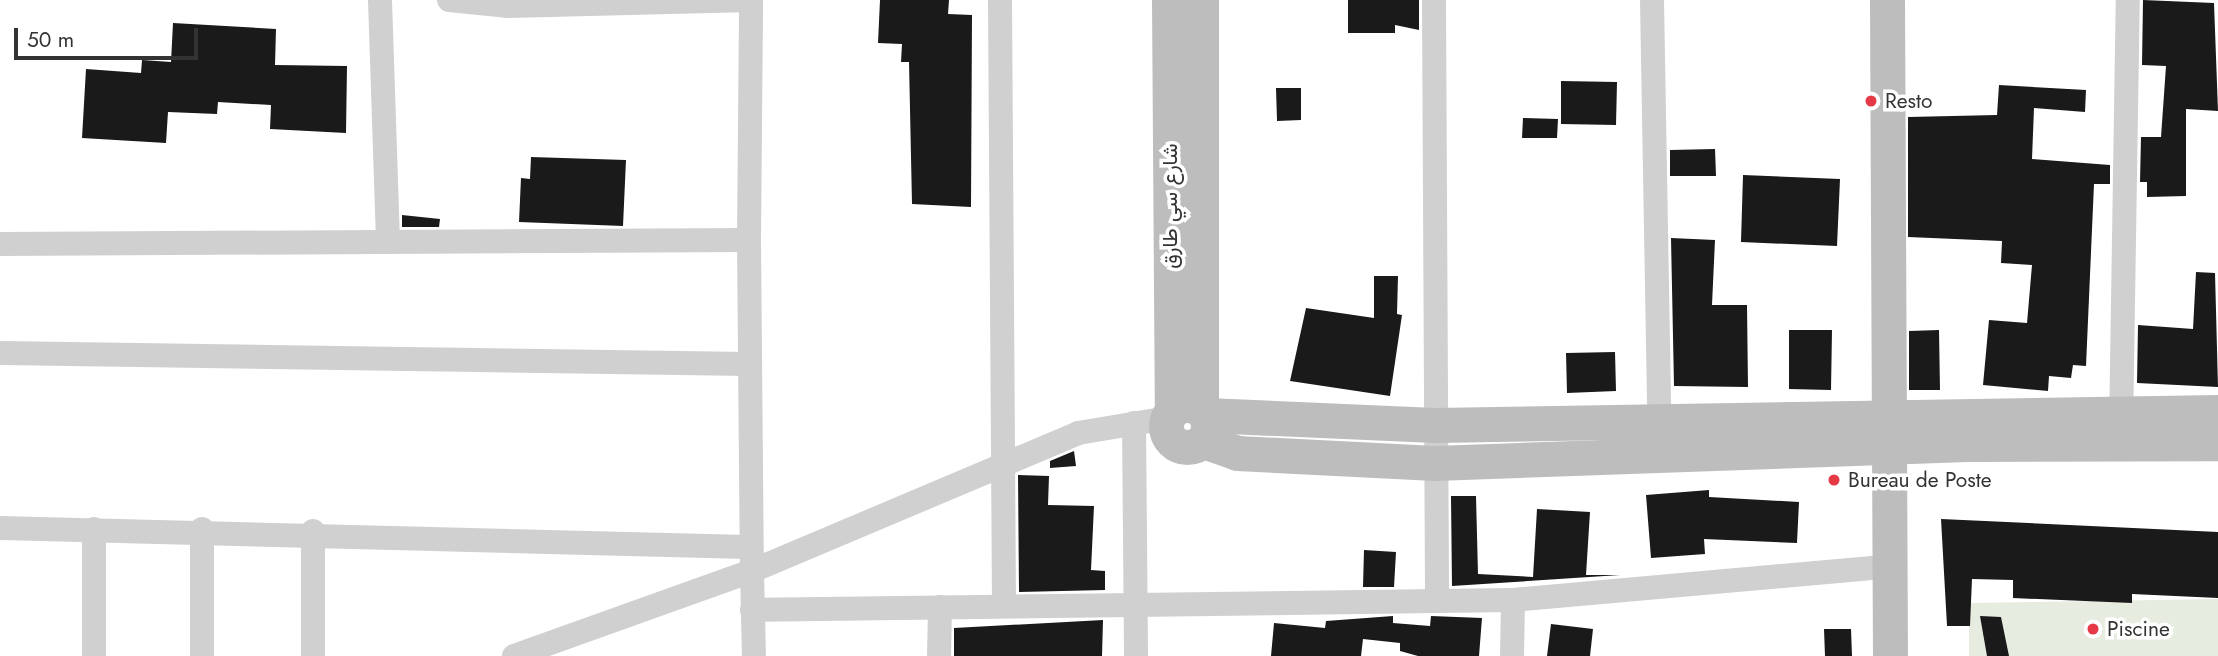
<!DOCTYPE html>
<html>
<head>
<meta charset="utf-8">
<style>
	body { margin:0 }
	#map { position:relative; width:2218px; height:656px; overflow:hidden; background:#fff; font-family:Jost,Vazirmatn,sans-serif }
	div>[style] { position:absolute }
	.green>* { inset:0; background:#e6ecdf }
	.building>* { inset:0; background:#1a1a1a }
	.street>* { height:24px; margin:-12px; padding:0 12px; transform-origin:12px; border-radius:12px; background:#d0d0d0 }
	.secondary>* { height:35px; margin:-17.5px; padding:0 17.5px; transform-origin:17.5px; border-radius:17.5px; background:#bdbdbd }
	.secondary>.ring { margin:-17.5px; padding:0; box-sizing:content-box; background:none; border:35px solid #bdbdbd; border-radius:50% }
	.dots>* { width:19px; height:19px; translate:-50% -50%; box-sizing:border-box; border:4px solid #fff; border-radius:50% }
	span { translate:-50% -50%; white-space:nowrap; text-align:center; line-height:1.15; -webkit-text-stroke:7px #fff; paint-order:stroke }
	.poi-label { font-size:21px; color:#333 }
	.left { translate:0 -50%; text-align:left }
	.street-label { font-size:21px; color:#333 }
	.scale { position:absolute; left:14px; top:28px; width:184px; height:32px; box-sizing:border-box; border:4px solid #333; border-top:0; padding-left:9px; font-size:21px; line-height:24px; white-space:nowrap; color:#333; -webkit-text-stroke:5px #fff; paint-order:stroke }
</style>
</head>
<body>
<div id="map">
	<div class="green">
		<div style="clip-path:polygon(2218px 599px,2218px 656px,1969px 656px,1969px 603px)"></div>
	</div>
	<div class="building">
		<div style="clip-path:polygon(880px 0,949px 0,948px 14px,972px 15px,971px 207px,912px 204px,909px 62px,901px 62px,902px 44px,878px 43px)"></div>
		<div style="clip-path:polygon(1348px 0,1419px 0,1419px 30px,1395px 25px,1395px 33px,1348px 33px)"></div>
		<div style="clip-path:polygon(2143px 0,2214px 3px,2218px 111px,2186px 109px,2186px 196px,2147px 197px,2147px 182px,2140px 182px,2141px 137px,2161px 137px,2166px 66px,2142px 65px)"></div>
		<div style="clip-path:polygon(173px 23px,276px 29px,275px 65px,347px 66px,346px 133px,270px 129px,271px 105px,218px 102px,217px 114px,168px 112px,166px 143px,82px 138px,86px 69px,141px 73px,142px 60px,171px 62px)"></div>
		<div style="clip-path:polygon(1561px 81px,1617px 82px,1616px 125px,1561px 124px)"></div>
		<div style="clip-path:polygon(1999px 85px,2086px 90px,2085px 112px,2034px 108px,2032px 159px,2110px 165px,2110px 184px,2094px 184px,2086px 366px,2073px 365px,2071px 378px,2049px 376px,2048px 391px,1983px 385px,1989px 320px,2027px 323px,2032px 265px,2001px 263px,2002px 241px,1908px 237px,1908px 117px,1997px 115px)"></div>
		<div style="clip-path:polygon(1276px 88px,1301px 88px,1301px 120px,1277px 121px)"></div>
		<div style="clip-path:polygon(1523px 118px,1558px 119px,1557px 138px,1522px 138px)"></div>
		<div style="clip-path:polygon(1715px 149px,1716px 176px,1670px 176px,1670px 150px)"></div>
		<div style="clip-path:polygon(531px 157px,626px 160px,623px 226px,519px 222px,521px 178px,530px 179px)"></div>
		<div style="clip-path:polygon(1743px 175px,1840px 179px,1837px 246px,1741px 242px)"></div>
		<div style="clip-path:polygon(402px 215px,440px 219px,439px 227px,402px 227px)"></div>
		<div style="clip-path:polygon(1671px 238px,1715px 240px,1712px 305px,1747px 305px,1748px 387px,1674px 386px)"></div>
		<div style="clip-path:polygon(2196px 272px,2215px 273px,2218px 387px,2137px 383px,2138px 325px,2193px 329px)"></div>
		<div style="clip-path:polygon(1374px 276px,1398px 276px,1397px 314px,1402px 315px,1390px 396px,1290px 381px,1306px 308px,1374px 318px)"></div>
		<div style="clip-path:polygon(1789px 330px,1832px 330px,1831px 390px,1789px 389px)"></div>
		<div style="clip-path:polygon(1939px 330px,1940px 390px,1909px 390px,1909px 331px)"></div>
		<div style="clip-path:polygon(1615px 352px,1616px 391px,1567px 393px,1566px 353px)"></div>
		<div style="clip-path:polygon(1074px 451px,1076px 466px,1050px 468px,1050px 461px)"></div>
		<div style="clip-path:polygon(1018px 475px,1049px 476px,1048px 505px,1094px 506px,1091px 570px,1105px 571px,1105px 590px,1019px 592px)"></div>
		<div style="clip-path:polygon(1709px 490px,1709px 497px,1799px 502px,1797px 543px,1704px 539px,1705px 554px,1651px 558px,1646px 495px)"></div>
		<div style="clip-path:polygon(1451px 496px,1476px 496px,1478px 574px,1533px 577px,1537px 509px,1590px 512px,1586px 575px,1620px 575px,1452px 586px)"></div>
		<div style="clip-path:polygon(1941px 519px,2218px 532px,2218px 598px,2132px 594px,2132px 603px,2013px 598px,2013px 580px,1972px 579px,1970px 626px,1947px 626px)"></div>
		<div style="clip-path:polygon(1364px 550px,1396px 552px,1394px 587px,1363px 587px)"></div>
		<div style="clip-path:polygon(1393px 616px,1393px 623px,1430px 626px,1431px 616px,1482px 618px,1479px 656px,1418px 656px,1400px 651px,1400px 643px,1363px 639px,1361px 656px,1271px 656px,1274px 623px,1325px 628px,1326px 621px)"></div>
		<div style="clip-path:polygon(1980px 616px,2001px 617px,2009px 656px,1987px 656px)"></div>
		<div style="clip-path:polygon(1103px 620px,1102px 656px,954px 656px,954px 628px)"></div>
		<div style="clip-path:polygon(1551px 624px,1593px 629px,1590px 656px,1547px 656px)"></div>
		<div style="clip-path:polygon(1824px 629px,1851px 629px,1852px 656px,1825px 656px)"></div>
	</div>
	<div class="street">
		<div style="left:380px;top:0;width:239px;rotate:88.1deg"></div>
		<div style="left:449px;top:0;width:60px;rotate:5.7deg"></div>
		<div style="left:509px;top:6px;width:242px;rotate:-1.4deg"></div>
		<div style="left:1000px;top:0;width:606px;rotate:89.62deg"></div>
		<div style="left:1434px;top:0;width:601px;rotate:89.71deg"></div>
		<div style="left:1652px;top:0;width:437px;rotate:89deg"></div>
		<div style="left:749px;top:240px;width:240px;rotate:-89.5deg"></div>
		<div style="left:0;top:244px;width:749px;rotate:-0.31deg"></div>
		<div style="left:749px;top:240px;width:331px;rotate:89.5deg"></div>
		<div style="left:752px;top:571px;width:354px;rotate:-22.9deg"></div>
		<div style="left:1078px;top:433px;width:91px;rotate:-9.5deg"></div>
		<div style="left:0;top:353px;width:748px;rotate:0.84deg"></div>
		<div style="left:1134px;top:423px;width:233px;rotate:89.5deg"></div>
		<div style="left:2121px;top:430px;width:430px;rotate:-89.1deg"></div>
		<div style="left:0;top:528px;width:748px;rotate:1.46deg"></div>
		<div style="left:94px;top:529px;width:127px;rotate:90deg"></div>
		<div style="left:202px;top:529px;width:127px;rotate:90deg"></div>
		<div style="left:313px;top:531px;width:125px;rotate:90deg"></div>
		<div style="left:1513px;top:600px;width:380px;rotate:-5.1deg"></div>
		<div style="left:752px;top:610px;width:761px;rotate:-0.75deg"></div>
		<div style="left:1513px;top:600px;width:56px;rotate:91deg"></div>
		<div style="left:514px;top:656px;width:253px;rotate:-19.7deg"></div>
		<div style="left:752px;top:571px;width:85px;rotate:88.7deg"></div>
		<div style="left:939px;top:656px;width:49px;rotate:-88.8deg"></div>
	</div>
	<div class="secondary">
		<div style="left:1169px;top:0;width:411px;rotate:89.6deg"></div>
		<div style="left:1201px;top:0;width:410px;rotate:90deg"></div>
		<div style="left:1887px;top:0;width:656px;rotate:89.74deg"></div>
		<div class="ring" style="left:1166px;top:405px;width:7px;height:7px"></div>
		<div style="left:1206px;top:415px;width:229px;rotate:2.5deg"></div>
		<div style="left:1435px;top:425px;width:783px;rotate:-0.95deg"></div>
		<div style="left:1203px;top:441px;width:36px;rotate:19deg"></div>
		<div style="left:1237px;top:453px;width:198px;rotate:2.9deg"></div>
		<div style="left:1435px;top:463px;width:532px;rotate:-2.05deg"></div>
		<div style="left:1967px;top:444px;width:251px;rotate:-0.2deg"></div>
	</div>
	<div class="dots">
		<div style="left:1871px;top:101px;background:#e63946"></div>
		<div style="left:1834px;top:480px;background:#e63946"></div>
		<div style="left:2093px;top:629px;background:#e63946"></div>
	</div>
	<div class="poi-label">
		<span class="left" style="left:1885px;top:101px">Resto</span>
		<span class="left" style="left:1848px;top:480px">Bureau de Poste</span>
		<span class="left" style="left:2107px;top:629px">Piscine</span>
	</div>
	<div class="street-label">
		<span style="left:1170px;top:206px;rotate:-90deg">شارع سي طارق</span>
	</div>
	<div class="scale">50 m</div>
</div>
</body>
</html>
